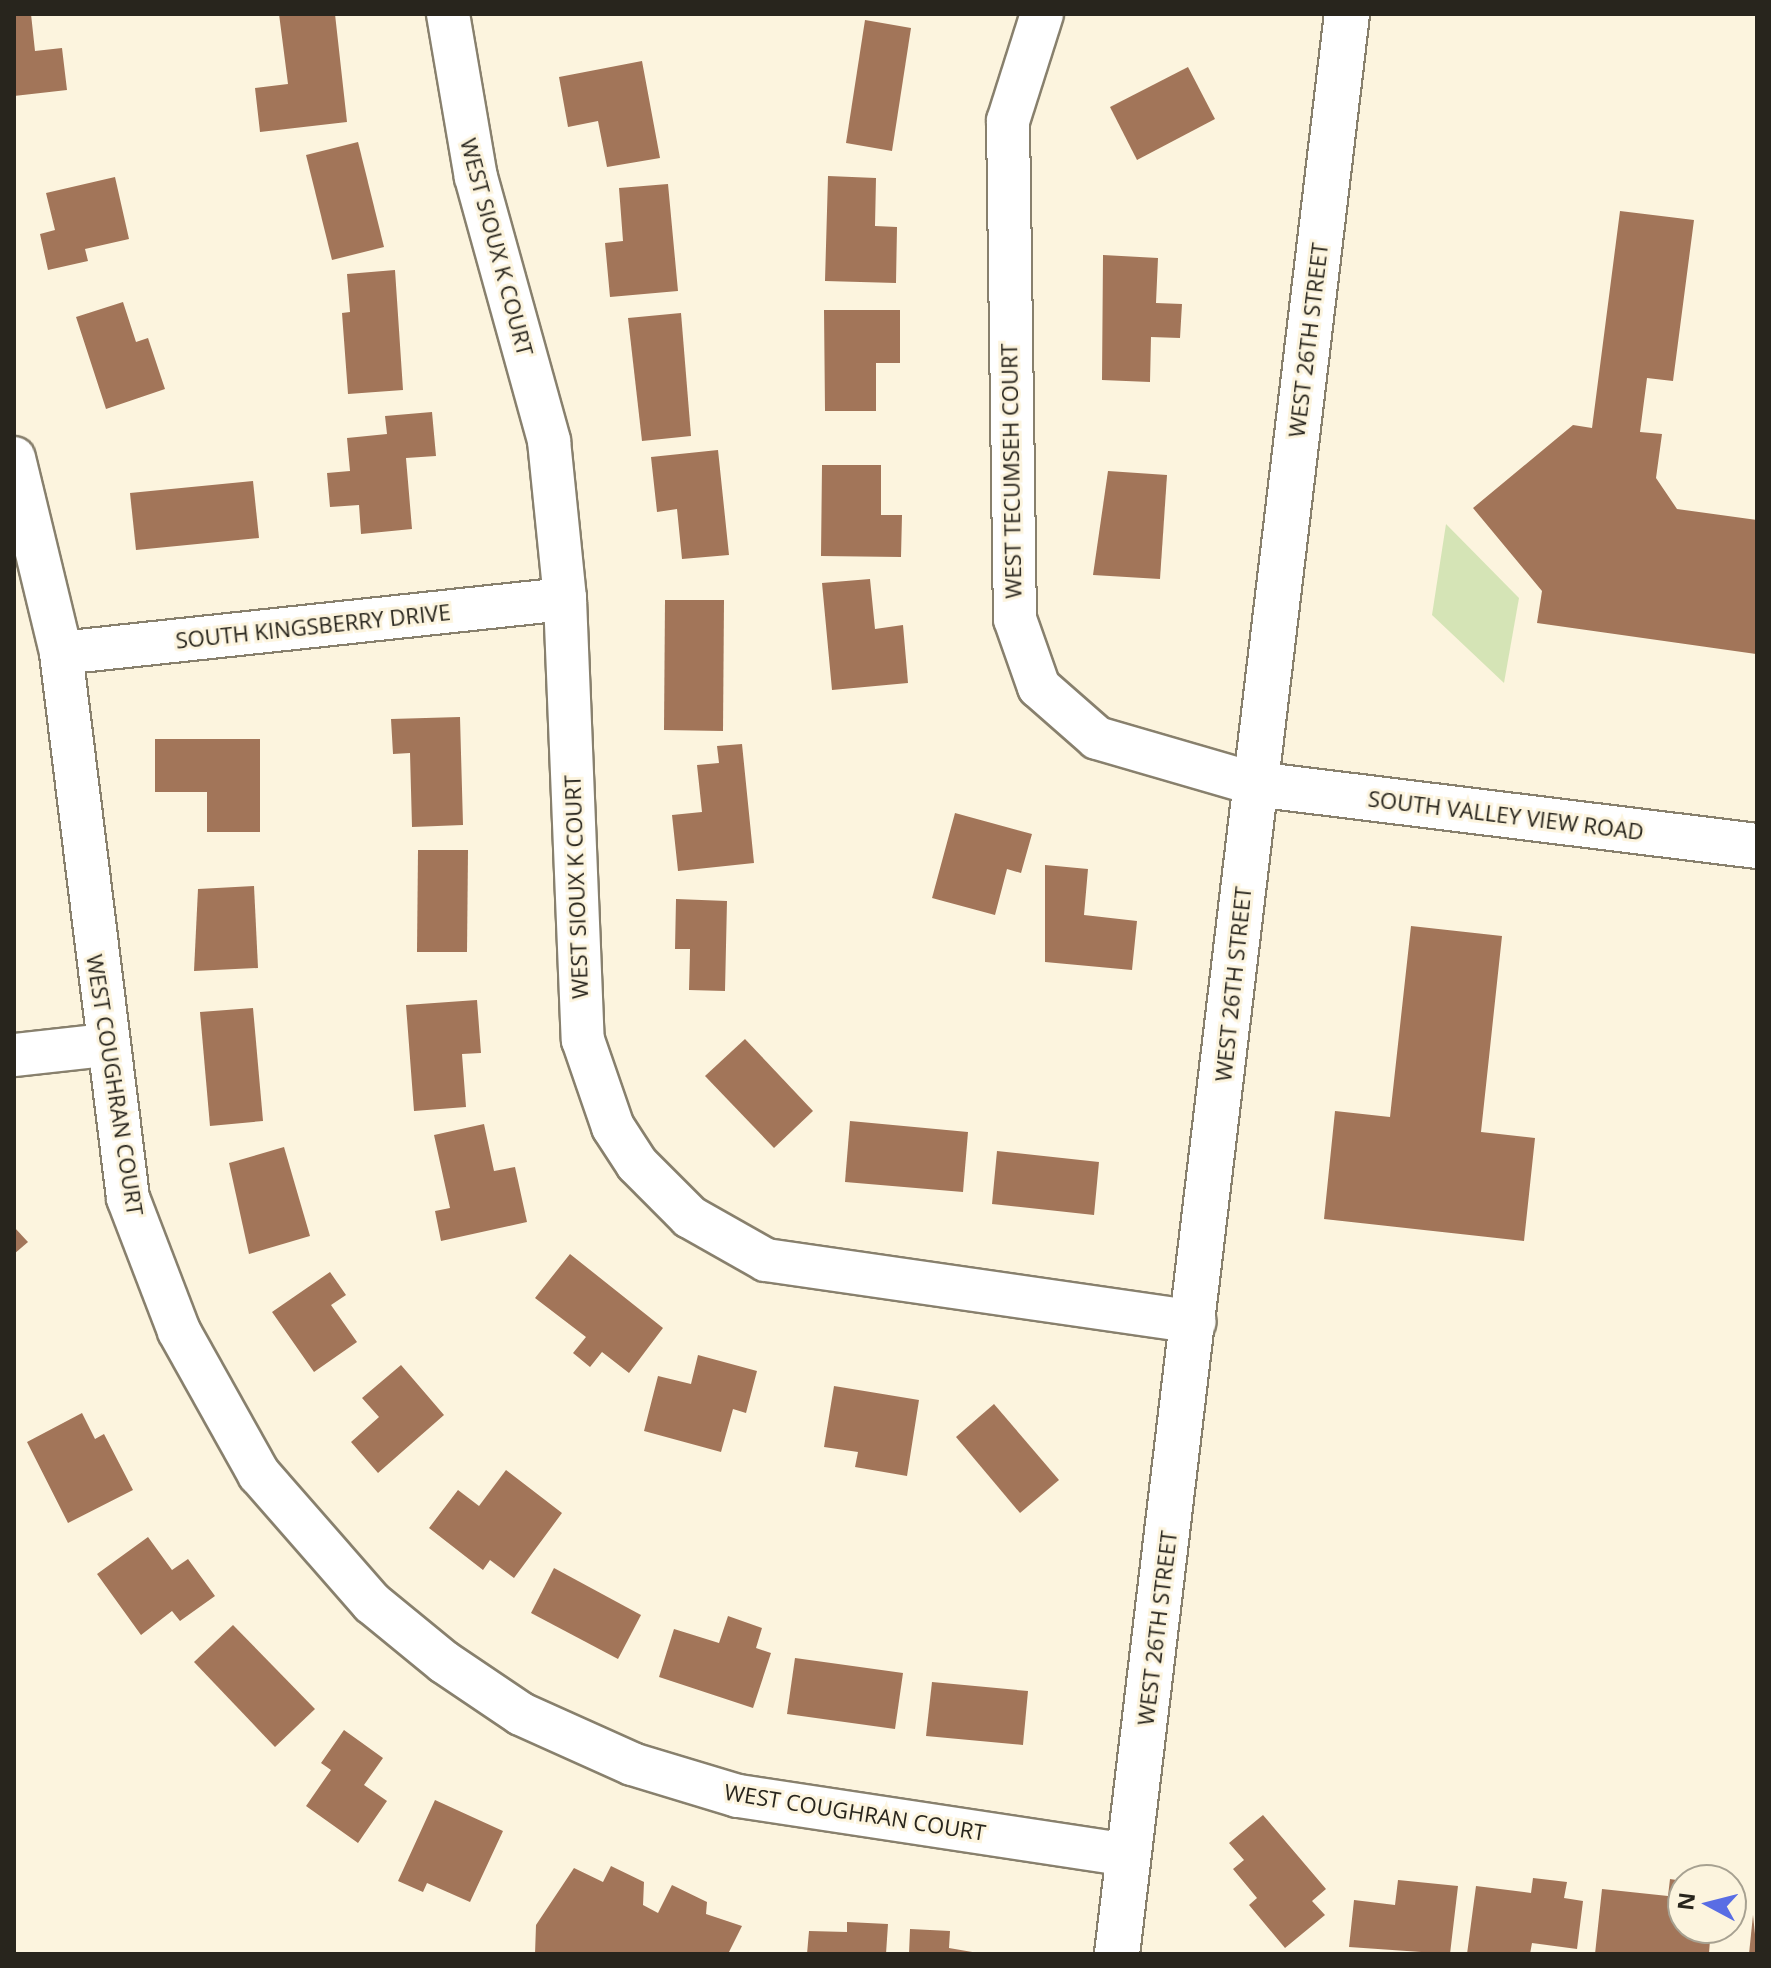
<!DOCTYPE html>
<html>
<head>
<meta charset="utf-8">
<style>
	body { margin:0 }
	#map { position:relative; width:1771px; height:1968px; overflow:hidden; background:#fcf4de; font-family:"Open Sans",sans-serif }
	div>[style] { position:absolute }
	.green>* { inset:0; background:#d5e4b6 }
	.building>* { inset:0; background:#a27559 }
	.roads { filter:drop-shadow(2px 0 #88806d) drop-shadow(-2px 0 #88806d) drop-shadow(0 2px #88806d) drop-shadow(0 -2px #88806d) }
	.street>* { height:42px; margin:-21px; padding:0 21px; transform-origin:21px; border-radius:21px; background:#fff }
	.secondary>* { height:44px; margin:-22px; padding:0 22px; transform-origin:22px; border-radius:22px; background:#fff }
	span { translate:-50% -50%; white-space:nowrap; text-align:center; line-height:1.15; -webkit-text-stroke:6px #fcf4de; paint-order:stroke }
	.street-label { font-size:22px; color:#28251d }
	.frame { position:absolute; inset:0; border:16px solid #28251d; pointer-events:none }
	.north { position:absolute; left:1667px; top:1864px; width:80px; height:80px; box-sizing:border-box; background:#fcf4de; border:2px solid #a7a191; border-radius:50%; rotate:277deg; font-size:22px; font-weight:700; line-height:32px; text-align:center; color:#28251d }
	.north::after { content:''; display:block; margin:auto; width:28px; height:36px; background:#596de4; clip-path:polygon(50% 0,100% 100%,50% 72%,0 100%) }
</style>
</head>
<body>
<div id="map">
	<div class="green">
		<div style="clip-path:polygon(1446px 524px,1519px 598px,1504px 683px,1432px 615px)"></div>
	</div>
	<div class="building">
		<div style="clip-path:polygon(14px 14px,31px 14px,35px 51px,62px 48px,67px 90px,14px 96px)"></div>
		<div style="clip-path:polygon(279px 14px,335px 14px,347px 122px,260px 132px,255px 88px,288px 84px)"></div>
		<div style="clip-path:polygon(865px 20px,911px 28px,892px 151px,846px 143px)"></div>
		<div style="clip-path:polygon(642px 61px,660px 158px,607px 167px,598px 121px,568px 127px,559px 77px)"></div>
		<div style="clip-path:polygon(1188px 67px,1215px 119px,1137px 160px,1110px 107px)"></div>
		<div style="clip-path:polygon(358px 142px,384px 247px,332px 260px,306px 155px)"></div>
		<div style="clip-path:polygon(828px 176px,876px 178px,875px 226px,897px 227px,896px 283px,825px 281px)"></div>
		<div style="clip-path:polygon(115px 177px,129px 239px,85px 249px,88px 261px,48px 270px,40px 234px,55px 230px,46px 193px)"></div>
		<div style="clip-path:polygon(668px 184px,678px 291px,610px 297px,605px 243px,623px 241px,619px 188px)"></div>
		<div style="clip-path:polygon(1620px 211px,1694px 220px,1673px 381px,1647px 378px,1640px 432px,1662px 434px,1656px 478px,1677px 509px,1757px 520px,1756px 654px,1537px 623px,1542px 591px,1473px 508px,1573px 425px,1592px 428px)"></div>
		<div style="clip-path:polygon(1103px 255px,1158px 258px,1156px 303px,1182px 304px,1180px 338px,1151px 337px,1150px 382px,1102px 380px)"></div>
		<div style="clip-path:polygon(395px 270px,403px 390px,348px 394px,342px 313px,350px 312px,347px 274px)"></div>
		<div style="clip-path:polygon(123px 302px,136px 342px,148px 338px,165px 389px,106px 409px,76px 317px)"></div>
		<div style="clip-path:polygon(824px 310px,900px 310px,900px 363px,876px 363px,876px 411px,825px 411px)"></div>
		<div style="clip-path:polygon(681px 313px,691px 436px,642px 441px,628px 318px)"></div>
		<div style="clip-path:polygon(432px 412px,436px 456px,406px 458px,412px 529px,361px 534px,359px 505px,330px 507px,327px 473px,350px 471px,347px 438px,387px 434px,385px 416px)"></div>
		<div style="clip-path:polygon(718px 450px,729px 555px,682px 559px,677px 509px,657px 512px,651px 457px)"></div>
		<div style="clip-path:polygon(822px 465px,881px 465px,881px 515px,902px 515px,901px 557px,821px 556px)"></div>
		<div style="clip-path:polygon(1108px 471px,1167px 475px,1160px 579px,1093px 575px)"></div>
		<div style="clip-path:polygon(253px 481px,259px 538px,136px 550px,130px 493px)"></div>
		<div style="clip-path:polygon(870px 579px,875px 629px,903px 625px,908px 683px,832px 690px,822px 583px)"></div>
		<div style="clip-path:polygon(665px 600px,724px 600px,723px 731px,664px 730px)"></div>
		<div style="clip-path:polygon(460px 717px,463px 825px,412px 827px,410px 753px,393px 754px,391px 719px)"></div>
		<div style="clip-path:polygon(155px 739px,260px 739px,260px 832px,207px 832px,207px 792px,155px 792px)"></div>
		<div style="clip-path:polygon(742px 744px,754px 863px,678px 871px,672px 815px,702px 812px,697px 765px,719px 763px,717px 746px)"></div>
		<div style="clip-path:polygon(955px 813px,1032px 834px,1021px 873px,1007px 869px,995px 915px,932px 898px)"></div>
		<div style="clip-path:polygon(418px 850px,468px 850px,467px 952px,417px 952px)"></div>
		<div style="clip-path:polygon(1045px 865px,1088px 869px,1084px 915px,1137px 921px,1132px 970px,1045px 962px)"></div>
		<div style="clip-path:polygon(254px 886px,258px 968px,194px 971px,198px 889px)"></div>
		<div style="clip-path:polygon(676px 899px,727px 901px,725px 991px,689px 990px,690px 949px,675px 949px)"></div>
		<div style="clip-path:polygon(1411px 926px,1502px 936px,1481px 1132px,1535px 1138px,1524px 1241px,1324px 1219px,1335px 1111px,1390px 1117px)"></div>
		<div style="clip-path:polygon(477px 1000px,481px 1053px,462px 1054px,466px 1107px,414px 1111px,406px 1005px)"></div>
		<div style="clip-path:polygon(253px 1008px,263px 1121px,210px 1126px,200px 1012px)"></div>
		<div style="clip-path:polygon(745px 1039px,813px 1111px,774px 1148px,705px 1076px)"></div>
		<div style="clip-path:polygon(850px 1121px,968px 1132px,963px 1192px,845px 1182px)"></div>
		<div style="clip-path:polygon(484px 1124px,494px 1171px,515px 1167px,527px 1222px,441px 1241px,435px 1211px,450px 1208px,434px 1135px)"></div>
		<div style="clip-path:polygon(284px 1147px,310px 1236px,249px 1254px,229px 1163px)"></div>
		<div style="clip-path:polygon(997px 1151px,1099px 1162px,1094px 1215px,992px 1204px)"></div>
		<div style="clip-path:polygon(14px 1227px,28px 1242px,14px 1254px)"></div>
		<div style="clip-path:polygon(570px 1254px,663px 1328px,629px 1373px,602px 1352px,590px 1367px,573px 1353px,586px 1337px,535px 1298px)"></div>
		<div style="clip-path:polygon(330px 1272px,346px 1295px,331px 1305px,357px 1342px,314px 1372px,272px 1312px)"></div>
		<div style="clip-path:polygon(698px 1355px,757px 1371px,746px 1413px,733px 1409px,721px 1452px,644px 1431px,658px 1376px,691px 1384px)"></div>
		<div style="clip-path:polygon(401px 1365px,444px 1415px,378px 1473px,351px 1442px,379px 1417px,362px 1398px)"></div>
		<div style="clip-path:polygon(834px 1386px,919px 1400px,907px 1476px,855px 1467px,858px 1452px,824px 1447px)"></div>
		<div style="clip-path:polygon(994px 1404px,1059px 1480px,1020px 1513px,956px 1437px)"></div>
		<div style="clip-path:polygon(82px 1413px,95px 1439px,104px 1434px,133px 1490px,68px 1523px,27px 1442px)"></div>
		<div style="clip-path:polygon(506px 1470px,562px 1513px,514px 1578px,490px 1560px,483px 1570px,429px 1528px,458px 1490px,479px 1506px)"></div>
		<div style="clip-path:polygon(148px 1537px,172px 1570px,188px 1559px,215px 1596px,180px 1621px,172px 1611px,141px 1635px,97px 1574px)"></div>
		<div style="clip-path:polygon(554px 1568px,641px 1615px,618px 1659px,531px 1613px)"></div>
		<div style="clip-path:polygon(728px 1616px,762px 1628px,756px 1648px,771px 1653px,753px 1708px,659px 1677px,674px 1629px,719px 1643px)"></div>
		<div style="clip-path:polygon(233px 1625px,315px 1709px,275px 1747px,194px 1662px)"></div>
		<div style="clip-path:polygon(795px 1658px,903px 1673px,895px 1729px,787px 1714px)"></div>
		<div style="clip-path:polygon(932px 1682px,1028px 1691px,1023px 1745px,926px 1736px)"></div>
		<div style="clip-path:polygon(344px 1730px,383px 1758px,364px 1785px,387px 1801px,358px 1843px,306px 1806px,331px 1770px,321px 1763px)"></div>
		<div style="clip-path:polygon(435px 1800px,503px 1831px,470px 1902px,427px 1883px,423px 1892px,398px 1881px)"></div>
		<div style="clip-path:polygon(1263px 1815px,1326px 1889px,1312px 1901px,1325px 1915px,1285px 1948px,1249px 1905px,1257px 1898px,1233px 1869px,1244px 1860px,1229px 1843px)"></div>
		<div style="clip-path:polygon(611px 1866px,644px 1882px,643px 1905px,658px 1913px,672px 1885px,707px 1902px,706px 1914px,742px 1926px,728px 1954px,535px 1954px,536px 1925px,574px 1868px,603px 1882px)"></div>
		<div style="clip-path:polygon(1533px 1878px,1567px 1882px,1564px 1898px,1583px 1901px,1577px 1949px,1532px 1943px,1530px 1954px,1467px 1954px,1476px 1886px,1531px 1893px)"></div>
		<div style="clip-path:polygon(1670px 1879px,1683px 1881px,1683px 1928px,1711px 1928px,1709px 1953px,1595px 1954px,1602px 1889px,1668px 1896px)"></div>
		<div style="clip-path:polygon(1398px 1880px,1458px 1886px,1450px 1954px,1349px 1947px,1354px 1900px,1395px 1905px)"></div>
		<div style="clip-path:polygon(1753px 1915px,1757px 1954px,1749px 1954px)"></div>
		<div style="clip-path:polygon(847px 1922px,888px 1924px,886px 1954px,807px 1954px,809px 1931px,847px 1932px)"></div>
		<div style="clip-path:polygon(910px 1929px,950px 1931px,949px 1948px,984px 1954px,909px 1954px)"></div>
	</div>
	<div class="roads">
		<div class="street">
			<div style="left:448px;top:14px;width:165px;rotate:80.3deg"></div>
			<div style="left:476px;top:177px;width:274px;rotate:74.5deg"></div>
			<div style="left:549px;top:441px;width:159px;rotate:84.2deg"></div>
			<div style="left:565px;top:599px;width:441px;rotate:87.7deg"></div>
			<div style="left:583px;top:1040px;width:92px;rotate:71deg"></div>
			<div style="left:613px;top:1127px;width:44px;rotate:57deg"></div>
			<div style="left:637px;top:1164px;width:75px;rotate:45deg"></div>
			<div style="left:690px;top:1217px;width:87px;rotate:29.5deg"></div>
			<div style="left:766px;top:1260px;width:433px;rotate:8.2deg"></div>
			<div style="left:1042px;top:14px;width:112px;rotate:107.6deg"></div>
			<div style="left:1008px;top:121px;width:498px;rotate:89.2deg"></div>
			<div style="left:1015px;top:619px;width:72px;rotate:70.6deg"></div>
			<div style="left:1039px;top:687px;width:77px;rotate:41.3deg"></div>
			<div style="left:1097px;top:738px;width:165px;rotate:16.2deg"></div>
			<div style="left:14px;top:458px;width:201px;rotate:76.4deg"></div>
			<div style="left:61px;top:653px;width:549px;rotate:82.99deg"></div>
			<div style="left:128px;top:1198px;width:142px;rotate:69deg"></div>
			<div style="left:179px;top:1331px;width:164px;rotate:60.8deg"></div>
			<div style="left:259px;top:1474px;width:171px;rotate:48.8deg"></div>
			<div style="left:372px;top:1603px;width:93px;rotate:39.3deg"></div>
			<div style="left:444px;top:1662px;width:93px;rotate:34deg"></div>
			<div style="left:521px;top:1714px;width:122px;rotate:24.2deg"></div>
			<div style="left:632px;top:1764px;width:111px;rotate:16.8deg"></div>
			<div style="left:738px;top:1796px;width:394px;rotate:8.6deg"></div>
			<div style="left:61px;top:653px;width:507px;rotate:-6.12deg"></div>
			<div style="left:14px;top:1055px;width:92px;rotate:-6.3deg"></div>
		</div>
		<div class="secondary">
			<div style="left:1255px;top:784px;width:506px;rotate:7.04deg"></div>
			<div style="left:1117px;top:1954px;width:1954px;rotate:-83.24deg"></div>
		</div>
	</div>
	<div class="street-label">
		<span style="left:497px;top:247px;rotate:75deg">WEST SIOUX K COURT</span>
		<span style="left:1308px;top:340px;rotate:-83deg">WEST 26TH STREET</span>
		<span style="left:1011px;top:471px;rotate:-91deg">WEST TECUMSEH COURT</span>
		<span style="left:313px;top:626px;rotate:-6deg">SOUTH KINGSBERRY DRIVE</span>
		<span style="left:1506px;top:815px;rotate:7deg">SOUTH VALLEY VIEW ROAD</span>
		<span style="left:576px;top:887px;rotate:-92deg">WEST SIOUX K COURT</span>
		<span style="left:1233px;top:984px;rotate:-84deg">WEST 26TH STREET</span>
		<span style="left:115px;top:1085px;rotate:81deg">WEST COUGHRAN COURT</span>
		<span style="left:1157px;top:1628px;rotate:-83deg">WEST 26TH STREET</span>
		<span style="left:855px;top:1812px;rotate:9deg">WEST COUGHRAN COURT</span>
	</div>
	<div class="frame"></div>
	<div class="north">N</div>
</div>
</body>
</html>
